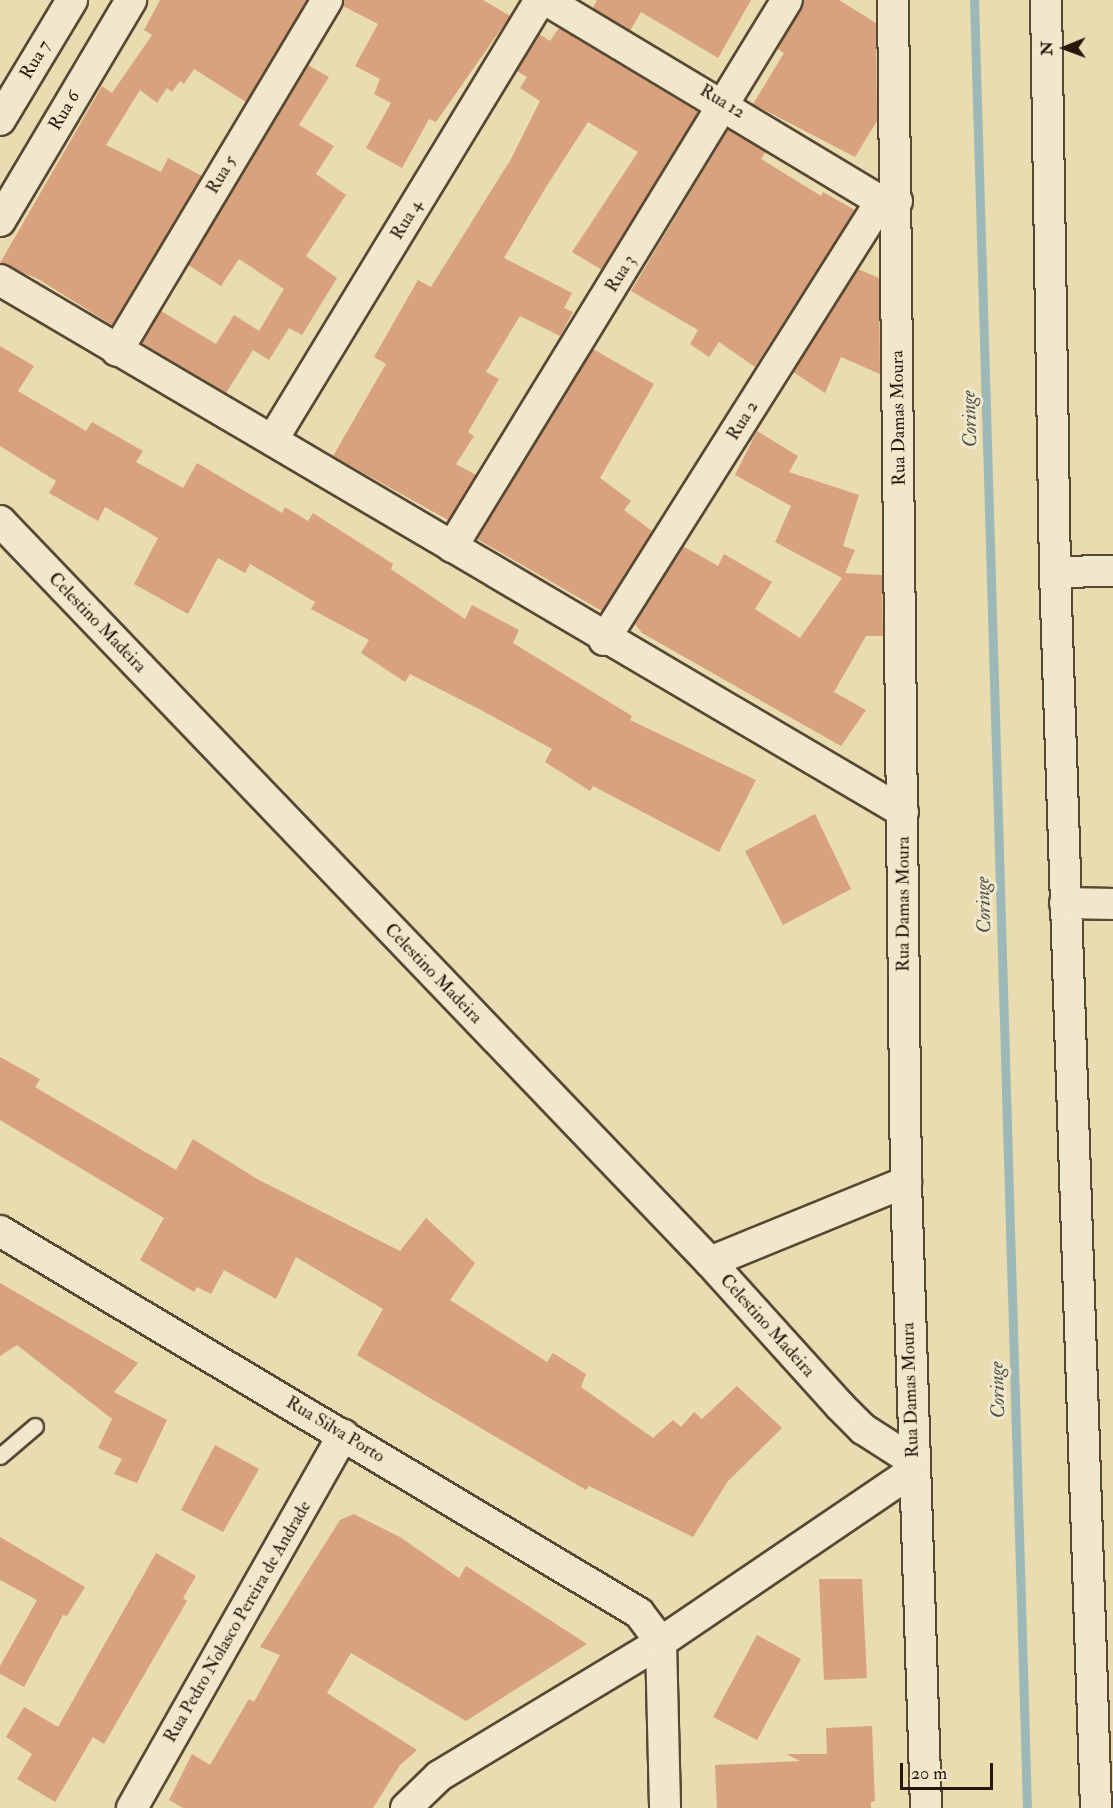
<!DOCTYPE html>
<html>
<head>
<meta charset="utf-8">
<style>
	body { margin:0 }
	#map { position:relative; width:1113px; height:1808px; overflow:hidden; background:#eadcb1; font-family:"IM FELL Double Pica",serif }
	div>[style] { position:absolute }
	.stream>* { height:9px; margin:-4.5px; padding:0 4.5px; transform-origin:4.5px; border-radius:4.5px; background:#9db9b7 }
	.building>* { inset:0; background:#d8a27e }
	.roads { filter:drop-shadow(2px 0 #584834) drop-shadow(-2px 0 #584834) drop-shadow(0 2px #584834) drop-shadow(0 -2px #584834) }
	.service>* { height:15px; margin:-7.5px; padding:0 7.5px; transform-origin:7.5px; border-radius:7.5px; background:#f1e8cc }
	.minor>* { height:30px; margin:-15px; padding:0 15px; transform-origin:15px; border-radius:15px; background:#f1e8cc }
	span { translate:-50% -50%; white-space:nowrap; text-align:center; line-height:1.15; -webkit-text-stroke:6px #f1e8cc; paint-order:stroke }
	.street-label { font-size:18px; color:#27170b }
	.water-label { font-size:20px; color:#505047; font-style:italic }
	.north { position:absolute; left:1035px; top:18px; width:60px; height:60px; -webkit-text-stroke:4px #f1e8cc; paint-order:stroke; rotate:269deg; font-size:16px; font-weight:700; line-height:24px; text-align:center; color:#27170b }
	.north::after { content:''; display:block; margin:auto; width:21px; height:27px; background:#27170b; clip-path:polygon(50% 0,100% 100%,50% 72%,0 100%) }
	.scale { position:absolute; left:900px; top:1763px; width:93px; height:27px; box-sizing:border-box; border:3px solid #27170b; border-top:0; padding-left:8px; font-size:18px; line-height:21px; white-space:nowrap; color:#27170b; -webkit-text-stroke:4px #f1e8cc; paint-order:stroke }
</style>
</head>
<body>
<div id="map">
	<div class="stream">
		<div style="left:974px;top:0;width:1809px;rotate:88.32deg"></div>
	</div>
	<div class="building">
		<div style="clip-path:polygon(160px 0,307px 0,246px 102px,194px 69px,184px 84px,180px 81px,172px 92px,167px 88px,157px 103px,140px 90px,106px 145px,161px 172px,168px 158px,202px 176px,112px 325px,38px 279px,0 263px,102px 86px,112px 93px,152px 35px,144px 30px)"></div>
		<div style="clip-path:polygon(344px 0,483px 0,510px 16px,436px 122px,429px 119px,402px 168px,366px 148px,391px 103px,374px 94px,380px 79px,355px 66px,378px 24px,343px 6px)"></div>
		<div style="clip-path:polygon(597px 0,751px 0,718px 58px,641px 12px,630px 31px,593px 8px)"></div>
		<div style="clip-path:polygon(804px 0,839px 0,876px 23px,877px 121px,855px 157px,753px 104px,784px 53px,778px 49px)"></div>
		<div style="clip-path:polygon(559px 28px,698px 112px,602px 270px,572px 252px,638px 152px,588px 122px,546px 187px,504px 258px,572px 293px,564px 308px,573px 312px,560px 336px,520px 316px,486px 372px,499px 379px,468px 432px,474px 436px,456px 464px,476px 475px,448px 520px,333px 456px,386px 364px,374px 357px,418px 280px,431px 287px,511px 159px,540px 101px,520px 88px,527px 77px,517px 71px,539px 34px,550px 41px)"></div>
		<div style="clip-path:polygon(308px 65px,329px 77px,299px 125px,334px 146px,316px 174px,346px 195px,306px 256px,337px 278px,302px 335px,289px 328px,269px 360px,253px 350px,226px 393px,142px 343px,161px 311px,216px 344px,234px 315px,259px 331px,284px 289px,239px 259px,221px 286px,188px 265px)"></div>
		<div style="clip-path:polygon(728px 129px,766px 152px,761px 159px,821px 196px,823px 192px,855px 210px,755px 367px,719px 342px,709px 357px,690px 344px,698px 330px,631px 291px)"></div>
		<div style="clip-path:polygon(858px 269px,879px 278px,880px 374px,841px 357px,825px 393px,793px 372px)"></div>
		<div style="clip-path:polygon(0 346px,34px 366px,18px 391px,86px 431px,92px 422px,143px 451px,136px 462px,183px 488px,197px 463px,282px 513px,285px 507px,308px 521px,313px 513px,393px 564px,391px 569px,465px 619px,472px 605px,519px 630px,513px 643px,632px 716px,630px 720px,756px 780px,719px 852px,593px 786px,590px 791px,545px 762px,552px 749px,481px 710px,410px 674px,405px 682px,361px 653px,369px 640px,311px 609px,315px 602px,250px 564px,245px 573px,218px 558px,188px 614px,134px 584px,158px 538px,105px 507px,98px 521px,49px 493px,56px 481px,0 446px)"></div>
		<div style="clip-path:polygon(593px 349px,654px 384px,600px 478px,631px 501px,624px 510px,652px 531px,602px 611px,477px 539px)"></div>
		<div style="clip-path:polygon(757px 431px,798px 456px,789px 472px,859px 495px,843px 546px,855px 550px,845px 573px,882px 575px,883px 636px,866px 636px,834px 692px,866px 710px,841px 746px,642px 633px,635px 624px,683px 546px,718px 566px,724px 554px,772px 582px,755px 609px,800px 638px,842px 578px,775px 542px,791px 506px,735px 475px)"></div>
		<div style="clip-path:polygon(815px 814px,851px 889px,783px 925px,745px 851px)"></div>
		<div style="clip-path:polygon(0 1057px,40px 1079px,35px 1087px,176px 1170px,193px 1139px,259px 1180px,400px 1251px,426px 1218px,475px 1263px,450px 1300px,547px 1362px,553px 1353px,586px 1374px,581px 1387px,653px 1438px,673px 1420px,681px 1427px,694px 1412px,702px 1419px,737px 1386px,782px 1428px,728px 1481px,693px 1537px,589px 1486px,586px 1490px,357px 1355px,383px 1309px,296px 1257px,276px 1299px,224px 1270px,211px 1294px,197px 1287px,194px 1292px,140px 1260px,164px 1218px,0 1120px)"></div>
		<div style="clip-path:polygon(0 1283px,138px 1363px,114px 1392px,167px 1420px,137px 1483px,114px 1474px,122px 1459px,98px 1448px,112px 1419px,17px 1345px,0 1356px)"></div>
		<div style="clip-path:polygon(215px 1445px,259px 1469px,223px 1532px,181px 1510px)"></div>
		<div style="clip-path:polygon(354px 1514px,400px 1537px,459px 1578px,466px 1566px,587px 1644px,466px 1721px,351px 1653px,327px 1693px,417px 1750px,400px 1765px,373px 1808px,183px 1808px,169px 1800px,192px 1754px,210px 1765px,249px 1699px,254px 1702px,280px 1655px,260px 1647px,340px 1520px)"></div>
		<div style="clip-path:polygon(0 1537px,85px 1587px,67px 1616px,63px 1615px,24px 1687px,0 1674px,0 1666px,37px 1600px,0 1580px)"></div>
		<div style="clip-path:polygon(156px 1553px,196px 1576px,183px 1598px,187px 1601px,104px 1744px,93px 1737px,55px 1802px,17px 1779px,32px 1754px,6px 1737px,24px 1707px,58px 1727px)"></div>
		<div style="clip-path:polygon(819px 1579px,862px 1579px,867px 1678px,824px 1680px)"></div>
		<div style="clip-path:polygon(757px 1635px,801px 1659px,757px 1740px,713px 1717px)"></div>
		<div style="clip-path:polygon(872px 1726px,875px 1801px,871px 1802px,871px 1808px,717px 1808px,715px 1765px,800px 1761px,786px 1754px,827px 1754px,826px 1728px)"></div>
	</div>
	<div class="roads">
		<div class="service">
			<div style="left:0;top:1456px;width:46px;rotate:-40.6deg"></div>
		</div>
		<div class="minor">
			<div style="left:546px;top:0;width:391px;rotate:31deg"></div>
			<div style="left:881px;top:201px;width:16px"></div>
			<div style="left:893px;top:0;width:1182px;rotate:89.37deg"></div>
			<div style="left:906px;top:1182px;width:626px;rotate:88.17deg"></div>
			<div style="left:1046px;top:0;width:572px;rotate:89.1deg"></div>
			<div style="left:1055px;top:572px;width:1237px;rotate:88.1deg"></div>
			<div style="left:0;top:120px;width:140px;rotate:-59deg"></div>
			<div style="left:0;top:221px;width:257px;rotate:-59.3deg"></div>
			<div style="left:0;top:280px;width:1048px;rotate:30.5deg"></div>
			<div style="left:117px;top:351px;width:409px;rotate:-59.1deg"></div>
			<div style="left:273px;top:439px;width:514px;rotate:-58.69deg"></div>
			<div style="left:0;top:521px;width:1026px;rotate:46.22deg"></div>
			<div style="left:710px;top:1262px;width:194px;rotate:47.9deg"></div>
			<div style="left:840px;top:1406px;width:33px;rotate:45deg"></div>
			<div style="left:863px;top:1429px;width:59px;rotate:32.6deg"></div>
			<div style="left:452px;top:547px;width:641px;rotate:-58.52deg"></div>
			<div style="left:1055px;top:572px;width:58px;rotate:-1deg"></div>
			<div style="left:604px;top:640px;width:519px;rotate:-57.75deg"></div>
			<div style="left:1065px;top:903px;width:48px;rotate:1.2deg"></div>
			<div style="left:0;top:1231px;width:744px;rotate:30.87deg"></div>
			<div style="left:639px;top:1613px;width:36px;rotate:53deg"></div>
			<div style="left:661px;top:1642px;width:166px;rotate:88.6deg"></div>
			<div style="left:710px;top:1262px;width:212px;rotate:-22.2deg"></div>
			<div style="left:132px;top:1808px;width:429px;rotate:-60.5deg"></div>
			<div style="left:406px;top:1808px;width:46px;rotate:-44.1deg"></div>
			<div style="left:439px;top:1776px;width:259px;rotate:-31.1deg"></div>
			<div style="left:661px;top:1642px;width:306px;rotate:-34.2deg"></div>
		</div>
	</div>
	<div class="street-label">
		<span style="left:36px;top:60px;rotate:-59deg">Rua 7</span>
		<span style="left:722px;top:102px;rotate:31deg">Rua 12</span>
		<span style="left:65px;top:111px;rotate:-59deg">Rua 6</span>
		<span style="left:222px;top:175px;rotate:-59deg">Rua 5</span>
		<span style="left:407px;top:220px;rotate:-59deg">Rua 4</span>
		<span style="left:621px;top:274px;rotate:-58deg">Rua 3</span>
		<span style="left:899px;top:418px;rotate:-91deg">Rua Damas Moura</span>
		<span style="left:743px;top:421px;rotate:-58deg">Rua 2</span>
		<span style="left:97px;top:623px;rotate:46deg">Celestino Madeira</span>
		<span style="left:904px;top:904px;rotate:-90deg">Rua Damas Moura</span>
		<span style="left:433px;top:974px;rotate:46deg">Celestino Madeira</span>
		<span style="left:767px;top:1326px;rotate:48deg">Celestino Madeira</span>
		<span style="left:911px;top:1390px;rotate:-92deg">Rua Damas Moura</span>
		<span style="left:335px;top:1430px;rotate:31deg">Rua Silva Porto</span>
		<span style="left:238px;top:1622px;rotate:-60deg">Rua Pedro Nolasco Pereira de Andrade</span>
	</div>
	<div class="water-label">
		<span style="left:969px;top:419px;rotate:-92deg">Coringe</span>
		<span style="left:983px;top:905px;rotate:-92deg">Coringe</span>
		<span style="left:997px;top:1390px;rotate:-92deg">Coringe</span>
	</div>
	<div class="north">N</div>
	<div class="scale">20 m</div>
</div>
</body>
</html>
